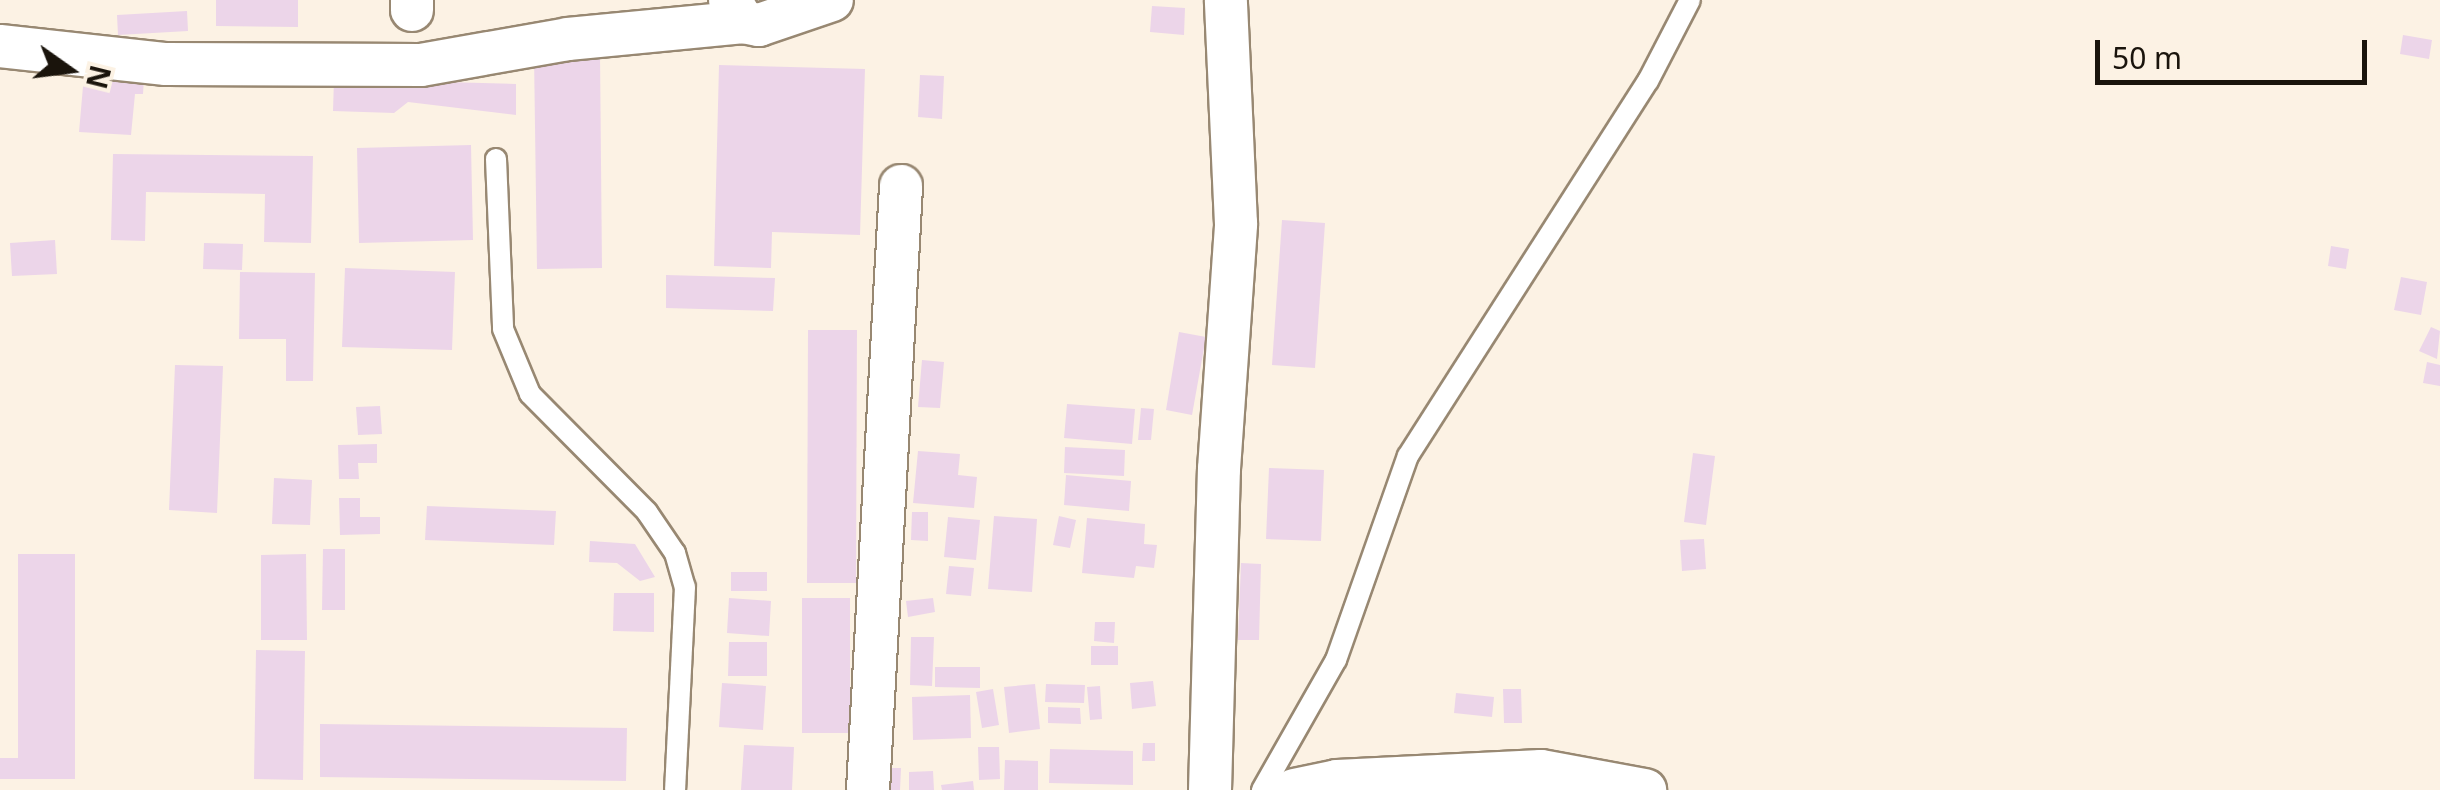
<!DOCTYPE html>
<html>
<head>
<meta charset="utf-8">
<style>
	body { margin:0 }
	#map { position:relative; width:2440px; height:790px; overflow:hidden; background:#fcf2e4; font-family:"Noto Sans",sans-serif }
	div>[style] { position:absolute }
	.building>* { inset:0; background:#ecd5e9 }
	.roads { filter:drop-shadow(2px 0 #988872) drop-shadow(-2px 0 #988872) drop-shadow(0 2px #988872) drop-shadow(0 -2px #988872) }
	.lane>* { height:20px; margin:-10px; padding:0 10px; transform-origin:10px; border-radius:10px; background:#fff }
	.street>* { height:42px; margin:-21px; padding:0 21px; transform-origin:21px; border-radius:21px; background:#fff }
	span { translate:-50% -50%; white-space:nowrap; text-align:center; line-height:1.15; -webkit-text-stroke:9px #fcf2e4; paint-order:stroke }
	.north { position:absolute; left:20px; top:20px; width:100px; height:100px; -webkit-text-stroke:8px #fcf2e4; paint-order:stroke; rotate:104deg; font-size:28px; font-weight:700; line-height:40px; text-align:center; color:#1a140c }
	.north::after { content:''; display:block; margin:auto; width:35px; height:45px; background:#1a140c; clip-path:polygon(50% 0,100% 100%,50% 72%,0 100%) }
	.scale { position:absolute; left:2095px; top:40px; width:272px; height:45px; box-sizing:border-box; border:5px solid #1a140c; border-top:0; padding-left:12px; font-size:30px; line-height:35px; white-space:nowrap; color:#1a140c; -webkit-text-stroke:8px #fcf2e4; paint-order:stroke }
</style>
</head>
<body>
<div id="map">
	<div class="building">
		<div style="clip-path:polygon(216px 0,298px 0,298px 27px,216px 26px)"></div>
		<div style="clip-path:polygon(1152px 6px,1185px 8px,1184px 35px,1150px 32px)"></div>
		<div style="clip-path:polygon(187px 11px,188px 31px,118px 35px,117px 15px)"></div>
		<div style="clip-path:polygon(2403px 35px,2432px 40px,2429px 59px,2400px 54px)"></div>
		<div style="clip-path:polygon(600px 54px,602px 268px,537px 269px,534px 55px)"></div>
		<div style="clip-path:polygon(719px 65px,865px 69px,860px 235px,772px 232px,771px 268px,714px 266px)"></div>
		<div style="clip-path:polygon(84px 75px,144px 79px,143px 94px,135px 94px,131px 135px,79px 132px)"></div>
		<div style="clip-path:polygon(920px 75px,944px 76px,942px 119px,918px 117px)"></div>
		<div style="clip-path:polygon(334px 79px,516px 84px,516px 115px,408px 102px,394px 113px,333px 111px)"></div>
		<div style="clip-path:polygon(471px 145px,473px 240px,359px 243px,357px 148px)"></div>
		<div style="clip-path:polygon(113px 154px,313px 156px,311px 243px,264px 242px,265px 194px,146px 192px,145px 241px,111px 240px)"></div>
		<div style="clip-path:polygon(1282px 220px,1325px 223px,1315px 368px,1272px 365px)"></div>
		<div style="clip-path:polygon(55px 240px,57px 274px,12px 276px,10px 243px)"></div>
		<div style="clip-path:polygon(204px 243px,243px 244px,242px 270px,203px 269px)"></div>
		<div style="clip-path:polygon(2331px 246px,2349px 249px,2346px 269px,2328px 266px)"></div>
		<div style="clip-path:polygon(345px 268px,455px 272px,452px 350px,342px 347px)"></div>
		<div style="clip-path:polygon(240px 272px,315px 273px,313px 381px,286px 381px,286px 339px,239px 339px)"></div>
		<div style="clip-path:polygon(666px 275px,775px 278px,773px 311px,666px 308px)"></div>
		<div style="clip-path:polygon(2401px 277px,2427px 282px,2421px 315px,2394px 310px)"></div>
		<div style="clip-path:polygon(2431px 327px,2440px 331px,2437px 359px,2419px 351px)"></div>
		<div style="clip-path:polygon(808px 330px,857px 330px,856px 583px,807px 583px)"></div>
		<div style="clip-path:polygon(1179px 332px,1206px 337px,1192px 415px,1166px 410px)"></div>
		<div style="clip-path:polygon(922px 360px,944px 362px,940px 408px,918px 407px)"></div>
		<div style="clip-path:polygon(2427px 362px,2440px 365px,2440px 386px,2423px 383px)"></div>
		<div style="clip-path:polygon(175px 365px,223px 366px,217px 513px,169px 510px)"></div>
		<div style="clip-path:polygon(1067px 404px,1135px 409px,1132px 444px,1064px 438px)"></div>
		<div style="clip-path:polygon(380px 406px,382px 434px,358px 435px,356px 407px)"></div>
		<div style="clip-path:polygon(1141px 408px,1154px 409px,1151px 440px,1138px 440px)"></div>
		<div style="clip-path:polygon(377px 444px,377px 463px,358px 463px,359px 479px,339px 479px,338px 445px)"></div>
		<div style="clip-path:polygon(1065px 447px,1125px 450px,1124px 476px,1064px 473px)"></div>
		<div style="clip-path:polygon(918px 451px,960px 454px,958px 475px,977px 477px,974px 508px,913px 503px)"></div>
		<div style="clip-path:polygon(1693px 453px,1715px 456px,1706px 525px,1684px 522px)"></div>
		<div style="clip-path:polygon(1269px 468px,1324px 470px,1321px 541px,1266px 539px)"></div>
		<div style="clip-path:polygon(1066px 475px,1131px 481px,1129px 511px,1064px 505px)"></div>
		<div style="clip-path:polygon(274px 478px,312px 480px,310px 525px,272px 524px)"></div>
		<div style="clip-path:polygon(339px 498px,360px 498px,360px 517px,380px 517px,380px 534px,340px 535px)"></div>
		<div style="clip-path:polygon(427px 506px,556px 511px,554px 545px,425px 540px)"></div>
		<div style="clip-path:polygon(912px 512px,928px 512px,928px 541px,911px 540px)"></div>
		<div style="clip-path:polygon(994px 516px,1037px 519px,1032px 592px,988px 589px)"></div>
		<div style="clip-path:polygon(1059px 516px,1076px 520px,1070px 548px,1053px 545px)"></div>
		<div style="clip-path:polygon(948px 517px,980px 520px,976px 560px,944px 557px)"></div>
		<div style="clip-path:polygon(1087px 518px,1145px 524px,1144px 544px,1157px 545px,1154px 568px,1136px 566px,1134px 578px,1082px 573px)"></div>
		<div style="clip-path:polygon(1704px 539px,1706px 569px,1682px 571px,1680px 540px)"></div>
		<div style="clip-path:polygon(590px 541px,635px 544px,655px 577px,640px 581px,617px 563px,589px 562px)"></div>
		<div style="clip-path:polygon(323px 549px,345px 549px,345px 610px,322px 610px)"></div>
		<div style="clip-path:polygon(18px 554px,75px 554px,75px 779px,0 779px,0 758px,18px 758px)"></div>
		<div style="clip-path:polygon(306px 554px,307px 640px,261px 640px,261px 555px)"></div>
		<div style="clip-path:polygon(1241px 563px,1261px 564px,1259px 640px,1238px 640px)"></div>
		<div style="clip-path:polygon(949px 566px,974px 568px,971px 596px,946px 594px)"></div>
		<div style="clip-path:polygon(731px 572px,767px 572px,767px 591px,731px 591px)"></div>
		<div style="clip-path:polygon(614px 593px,654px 593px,654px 632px,613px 631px)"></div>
		<div style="clip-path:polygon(729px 598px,771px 601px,769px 636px,727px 633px)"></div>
		<div style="clip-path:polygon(802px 598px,850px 598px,850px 733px,802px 733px)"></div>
		<div style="clip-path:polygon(933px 598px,935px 612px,908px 617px,906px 601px)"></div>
		<div style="clip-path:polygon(1095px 622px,1115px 622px,1114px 643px,1094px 641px)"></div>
		<div style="clip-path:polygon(911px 637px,934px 637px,932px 686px,910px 685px)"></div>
		<div style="clip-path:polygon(729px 642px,767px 642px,767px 676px,728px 676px)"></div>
		<div style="clip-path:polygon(1091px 646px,1118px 646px,1118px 665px,1091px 665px)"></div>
		<div style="clip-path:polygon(256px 650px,305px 651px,303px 780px,254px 779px)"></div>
		<div style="clip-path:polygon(935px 667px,980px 667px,980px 688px,935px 687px)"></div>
		<div style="clip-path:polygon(1153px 681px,1156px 706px,1132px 709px,1130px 683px)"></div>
		<div style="clip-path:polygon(722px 683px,766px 686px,763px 730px,719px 727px)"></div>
		<div style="clip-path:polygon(1035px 684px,1040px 729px,1009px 733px,1004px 687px)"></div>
		<div style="clip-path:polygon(1046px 684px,1085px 685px,1084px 703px,1045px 702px)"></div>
		<div style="clip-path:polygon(1100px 686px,1102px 719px,1090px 720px,1087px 687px)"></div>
		<div style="clip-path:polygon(993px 689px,999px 725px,982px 728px,976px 692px)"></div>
		<div style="clip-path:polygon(1503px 689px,1521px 689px,1522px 723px,1504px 723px)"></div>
		<div style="clip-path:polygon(1456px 693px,1494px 697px,1492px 717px,1454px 713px)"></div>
		<div style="clip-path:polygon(970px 695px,971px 738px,913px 740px,912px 697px)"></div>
		<div style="clip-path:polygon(1048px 707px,1080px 708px,1081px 724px,1048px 723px)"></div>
		<div style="clip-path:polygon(320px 724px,627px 728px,626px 781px,320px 777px)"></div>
		<div style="clip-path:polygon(1143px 743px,1155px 743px,1155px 761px,1142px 761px)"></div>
		<div style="clip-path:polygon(744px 745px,794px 747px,792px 790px,741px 790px)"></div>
		<div style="clip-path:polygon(978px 747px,999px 747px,1000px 779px,979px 780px)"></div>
		<div style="clip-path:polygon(1050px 749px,1133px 751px,1133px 785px,1049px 783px)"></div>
		<div style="clip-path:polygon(1005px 760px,1038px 761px,1038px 790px,1004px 790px)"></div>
		<div style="clip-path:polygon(880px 768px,901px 768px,900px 790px,880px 790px)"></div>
		<div style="clip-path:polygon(933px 771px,934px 790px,909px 790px,909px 772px)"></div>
		<div style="clip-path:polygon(973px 781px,974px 790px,942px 790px,941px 785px)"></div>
	</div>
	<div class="roads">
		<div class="lane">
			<div style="left:496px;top:159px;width:170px;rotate:87.6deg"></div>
			<div style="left:503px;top:329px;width:70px;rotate:67.4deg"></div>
			<div style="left:530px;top:394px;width:166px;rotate:45.2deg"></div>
			<div style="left:647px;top:512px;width:50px;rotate:55.7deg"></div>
			<div style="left:675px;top:553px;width:35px;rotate:74deg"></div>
			<div style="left:685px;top:587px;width:203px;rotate:92.8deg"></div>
			<div style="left:1262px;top:790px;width:150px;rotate:-60.4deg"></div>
			<div style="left:1336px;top:660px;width:216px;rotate:-70.6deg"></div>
			<div style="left:1408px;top:456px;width:445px;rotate:-57.4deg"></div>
			<div style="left:1648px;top:81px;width:91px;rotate:-62.6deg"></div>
		</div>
		<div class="street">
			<div style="left:412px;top:0;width:10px;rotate:90deg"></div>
			<div style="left:730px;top:0;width:26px;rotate:59deg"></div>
			<div style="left:743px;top:22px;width:16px;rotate:11deg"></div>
			<div style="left:759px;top:25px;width:77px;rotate:-18.9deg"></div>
			<div style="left:0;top:46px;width:167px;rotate:6.2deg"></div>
			<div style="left:166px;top:64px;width:255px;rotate:0.2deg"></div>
			<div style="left:421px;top:65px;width:149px;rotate:-10deg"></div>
			<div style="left:568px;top:39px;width:176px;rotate:-5.5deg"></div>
			<div style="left:868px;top:790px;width:605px;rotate:-86.87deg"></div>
			<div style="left:1210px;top:790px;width:321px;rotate:-88.4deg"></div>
			<div style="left:1219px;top:469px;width:246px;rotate:-86deg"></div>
			<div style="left:1236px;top:224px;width:224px;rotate:-92.6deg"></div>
			<div style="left:1294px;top:790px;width:44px;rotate:-11.8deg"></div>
			<div style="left:1337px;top:781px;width:204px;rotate:-2.8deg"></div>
			<div style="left:1541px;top:771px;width:106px;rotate:10.4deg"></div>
		</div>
	</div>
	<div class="north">N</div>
	<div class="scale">50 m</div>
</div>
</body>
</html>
